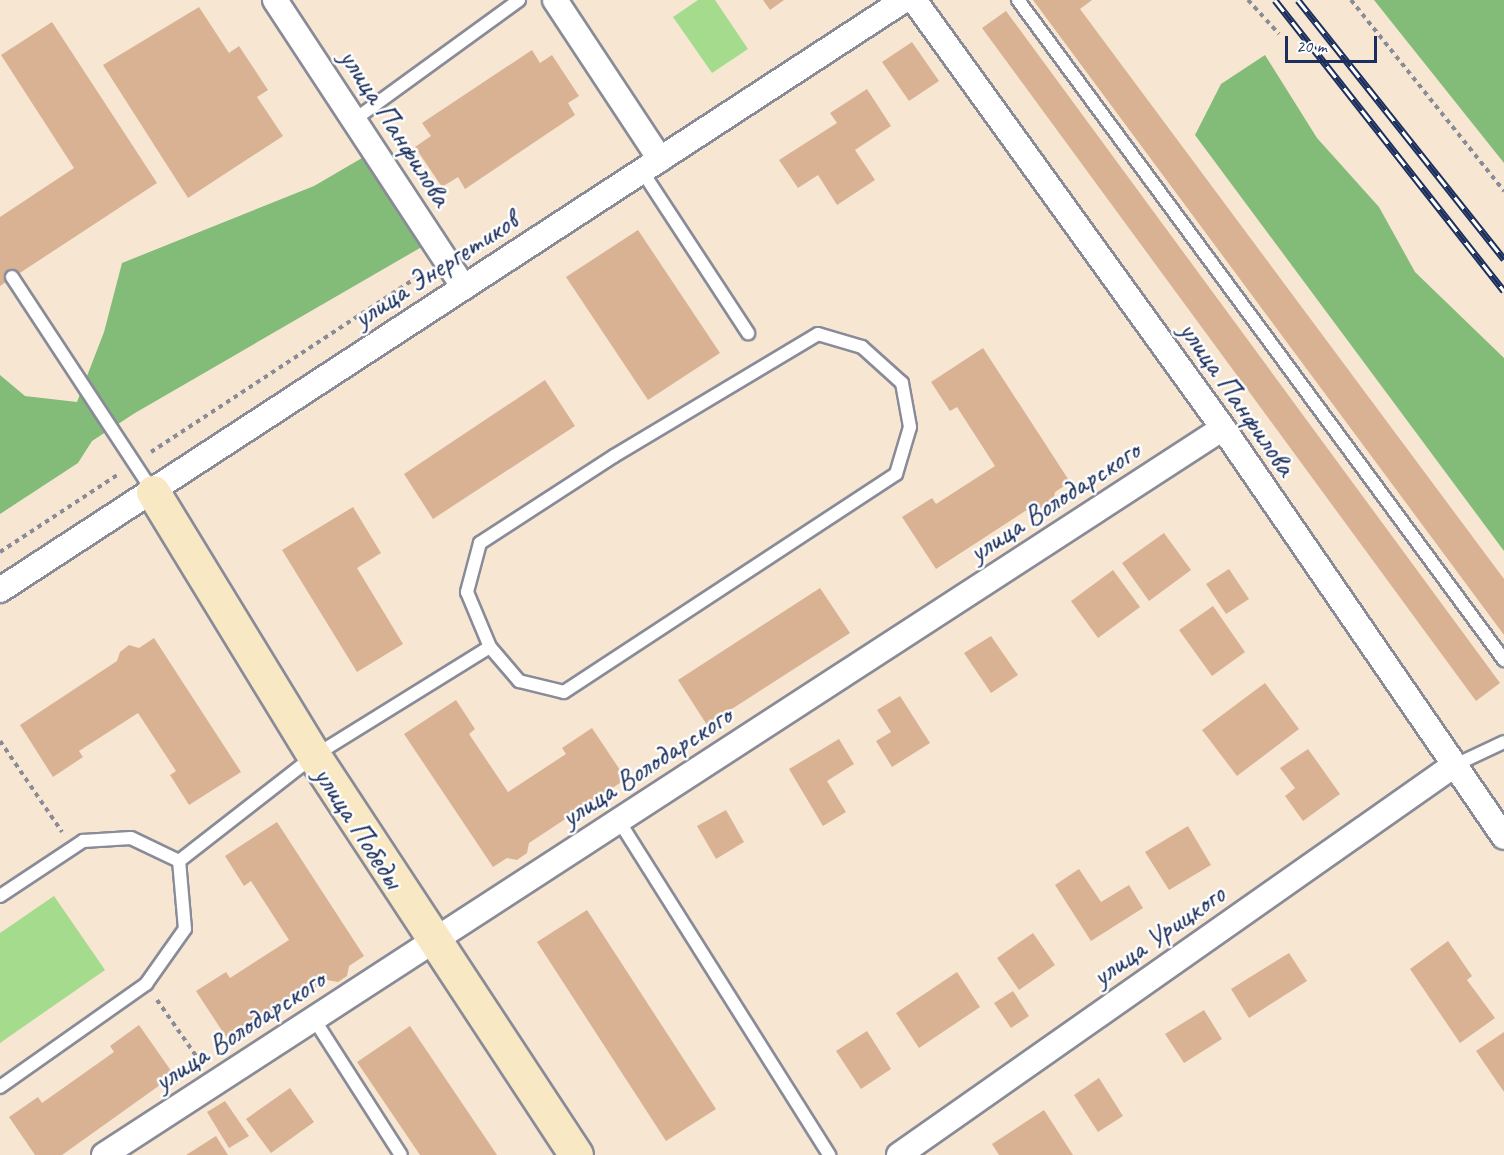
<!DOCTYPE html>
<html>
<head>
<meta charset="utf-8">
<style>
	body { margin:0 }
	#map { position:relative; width:1504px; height:1155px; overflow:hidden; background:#f7e7d2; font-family:Caveat,sans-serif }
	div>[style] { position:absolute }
	.green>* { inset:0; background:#a4db8c }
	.forest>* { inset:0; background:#83bb78 }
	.building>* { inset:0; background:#d9b294 }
	.path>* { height:4px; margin-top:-2px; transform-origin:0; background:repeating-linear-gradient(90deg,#898b98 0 4.5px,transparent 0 9px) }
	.roads { filter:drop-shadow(2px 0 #898b98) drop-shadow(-2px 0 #898b98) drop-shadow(0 2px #898b98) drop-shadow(0 -2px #898b98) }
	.lane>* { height:12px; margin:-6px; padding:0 6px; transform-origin:6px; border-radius:6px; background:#fff }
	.street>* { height:24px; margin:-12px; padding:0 12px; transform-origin:12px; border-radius:12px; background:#fff }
	.secondary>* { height:33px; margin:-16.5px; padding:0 16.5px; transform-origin:16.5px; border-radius:16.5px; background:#f8e8c3 }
	.rail>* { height:7px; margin-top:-3.5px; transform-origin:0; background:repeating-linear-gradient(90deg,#fff 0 14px,#1b2f5e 0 28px); box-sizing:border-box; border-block:2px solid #1b2f5e }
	span { translate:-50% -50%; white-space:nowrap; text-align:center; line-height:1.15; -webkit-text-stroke:5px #fff; paint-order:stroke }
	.street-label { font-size:30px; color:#1b2f5e }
	.scale { position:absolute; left:1285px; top:36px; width:92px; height:27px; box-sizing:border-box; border:3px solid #1b2f5e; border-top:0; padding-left:8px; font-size:18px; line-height:21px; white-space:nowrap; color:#1b2f5e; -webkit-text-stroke:4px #fff; paint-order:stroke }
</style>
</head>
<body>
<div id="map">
	<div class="green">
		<div style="clip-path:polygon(698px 0,715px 0,748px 49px,712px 73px,673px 17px)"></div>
		<div style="clip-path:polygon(54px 896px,105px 970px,0 1043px,0 933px)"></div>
	</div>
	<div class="forest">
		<div style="clip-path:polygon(1374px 0,1504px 0,1504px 163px)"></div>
		<div style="clip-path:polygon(1265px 55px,1317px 138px,1379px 207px,1415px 272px,1504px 358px,1504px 551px,1195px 135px,1221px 84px)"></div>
		<div style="clip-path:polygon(374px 151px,432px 241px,135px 413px,92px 441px,78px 463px,0 514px,0 375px,25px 396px,77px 402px,104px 332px,122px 263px,314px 186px)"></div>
	</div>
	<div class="building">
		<div style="clip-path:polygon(763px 0,784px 0,770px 10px)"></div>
		<div style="clip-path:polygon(1033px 0,1092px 0,1080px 9px,1504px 579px,1504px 635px)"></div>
		<div style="clip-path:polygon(199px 7px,229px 53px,239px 46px,268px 90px,257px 97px,283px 136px,188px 198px,103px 65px)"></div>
		<div style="clip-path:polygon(1006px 11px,1500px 683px,1476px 701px,982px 28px)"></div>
		<div style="clip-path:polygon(52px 22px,157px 183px,0 286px,0 217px,74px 168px,1px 55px)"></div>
		<div style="clip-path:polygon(912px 42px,939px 81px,909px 101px,882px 62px)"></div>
		<div style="clip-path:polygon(532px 50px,540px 63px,552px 55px,579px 96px,568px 103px,575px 115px,465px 189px,458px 177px,442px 187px,415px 147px,431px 136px,422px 123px)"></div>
		<div style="clip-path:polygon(867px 89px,891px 126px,855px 150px,875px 180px,837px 205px,818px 175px,798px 188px,779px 160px,837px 123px,830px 113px)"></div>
		<div style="clip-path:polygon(638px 230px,720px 353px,648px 400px,566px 277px)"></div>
		<div style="clip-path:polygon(983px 348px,1070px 482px,1055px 492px,1053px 502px,1043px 508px,1033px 506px,936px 569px,902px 517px,932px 498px,936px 504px,995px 466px,957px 407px,950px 411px,931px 382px)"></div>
		<div style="clip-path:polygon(545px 380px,575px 426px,433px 519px,404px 474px)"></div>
		<div style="clip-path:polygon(353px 507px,381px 553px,357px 568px,403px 644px,357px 672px,282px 550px)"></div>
		<div style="clip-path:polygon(1164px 533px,1191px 570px,1149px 601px,1122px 563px)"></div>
		<div style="clip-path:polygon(1229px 569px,1249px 599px,1226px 614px,1206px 584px)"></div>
		<div style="clip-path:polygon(1113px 570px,1140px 607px,1098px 638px,1071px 601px)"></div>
		<div style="clip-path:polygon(820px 588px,850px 633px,707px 725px,678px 680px)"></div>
		<div style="clip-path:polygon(1213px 606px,1245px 652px,1212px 676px,1179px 630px)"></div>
		<div style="clip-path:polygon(991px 636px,1018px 675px,991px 693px,964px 653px)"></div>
		<div style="clip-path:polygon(154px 638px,241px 772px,189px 805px,170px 775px,176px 771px,138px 713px,79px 751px,83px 757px,53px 777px,20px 725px,117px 661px,120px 652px,129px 645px,139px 648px)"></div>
		<div style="clip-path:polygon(1265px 683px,1299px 729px,1237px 776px,1202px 730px)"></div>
		<div style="clip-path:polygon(900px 696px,930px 743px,892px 767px,876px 741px,891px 732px,877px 710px)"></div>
		<div style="clip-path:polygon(456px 700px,475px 729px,469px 734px,508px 792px,566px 754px,562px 748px,592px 728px,626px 779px,529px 843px,527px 853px,517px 860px,507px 858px,493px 867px,404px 734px)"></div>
		<div style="clip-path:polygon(839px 739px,854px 764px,827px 781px,846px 812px,823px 826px,789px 769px)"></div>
		<div style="clip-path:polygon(1308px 749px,1340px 794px,1303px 821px,1285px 796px,1295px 788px,1280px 768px)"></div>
		<div style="clip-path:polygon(726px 810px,744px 842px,716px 859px,697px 826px)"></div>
		<div style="clip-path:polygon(277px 822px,364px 956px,349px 966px,347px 976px,338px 982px,327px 980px,230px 1043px,196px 991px,226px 972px,230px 978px,289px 940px,251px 881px,244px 886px,225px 856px)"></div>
		<div style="clip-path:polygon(1188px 826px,1211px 865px,1169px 890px,1145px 852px)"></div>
		<div style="clip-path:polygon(1079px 869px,1101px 902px,1129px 885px,1143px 908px,1091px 941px,1055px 885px)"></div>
		<div style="clip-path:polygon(587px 910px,716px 1109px,666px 1141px,537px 942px)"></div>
		<div style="clip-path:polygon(1033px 933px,1055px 965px,1019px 990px,997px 958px)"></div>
		<div style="clip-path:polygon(1448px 941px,1472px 976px,1467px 980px,1495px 1018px,1460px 1043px,1410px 969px)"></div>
		<div style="clip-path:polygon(1289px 953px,1307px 981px,1249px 1018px,1231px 989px)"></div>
		<div style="clip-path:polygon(957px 972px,980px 1007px,919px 1048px,896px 1013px)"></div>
		<div style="clip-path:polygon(1013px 991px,1029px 1016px,1011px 1028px,994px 1003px)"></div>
		<div style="clip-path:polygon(1204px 1010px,1222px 1039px,1184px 1063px,1165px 1034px)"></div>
		<div style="clip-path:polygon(139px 1025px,174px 1075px,62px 1155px,35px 1155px,9px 1117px,38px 1097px,42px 1103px,114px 1052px,110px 1046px)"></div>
		<div style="clip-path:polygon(410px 1026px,497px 1155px,420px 1155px,357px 1062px)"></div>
		<div style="clip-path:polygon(867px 1031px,891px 1069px,861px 1089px,836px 1051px)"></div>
		<div style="clip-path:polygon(1504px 1032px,1504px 1092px,1476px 1051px)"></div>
		<div style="clip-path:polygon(1099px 1078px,1123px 1116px,1098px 1132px,1074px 1095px)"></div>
		<div style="clip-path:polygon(290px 1088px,314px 1122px,271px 1153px,246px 1119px)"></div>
		<div style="clip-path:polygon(225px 1101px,249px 1136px,229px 1148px,207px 1112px)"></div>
		<div style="clip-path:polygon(1044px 1110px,1073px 1155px,999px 1155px,992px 1144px)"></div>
		<div style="clip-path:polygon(216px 1136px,228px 1155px,186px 1155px)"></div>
	</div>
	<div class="path">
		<div style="left:1248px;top:0;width:46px;rotate:47.6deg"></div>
		<div style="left:1351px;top:0;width:245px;rotate:51.3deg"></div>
		<div style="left:151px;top:452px;width:326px;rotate:-33.3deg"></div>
		<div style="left:0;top:552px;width:140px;rotate:-33.3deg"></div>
		<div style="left:0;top:741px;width:110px;rotate:55.7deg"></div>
		<div style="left:157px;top:1000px;width:73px;rotate:55deg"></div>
	</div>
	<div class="roads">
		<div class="lane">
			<div style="left:1018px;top:0;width:820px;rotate:53.63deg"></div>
			<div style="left:354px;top:120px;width:204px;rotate:-36deg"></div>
			<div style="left:642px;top:171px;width:194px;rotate:56.8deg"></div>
			<div style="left:12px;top:277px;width:257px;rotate:56.7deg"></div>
			<div style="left:1453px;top:766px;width:56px;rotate:-25.2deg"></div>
			<div style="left:619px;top:821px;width:395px;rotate:57.8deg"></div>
			<div style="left:0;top:896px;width:100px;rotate:-33.5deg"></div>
			<div style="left:83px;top:841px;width:48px;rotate:-3.6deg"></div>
			<div style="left:131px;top:838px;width:53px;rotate:25.6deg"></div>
			<div style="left:179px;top:861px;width:171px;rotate:-37.9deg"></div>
			<div style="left:314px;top:756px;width:207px;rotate:-31.8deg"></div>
			<div style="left:490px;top:647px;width:45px;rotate:49.5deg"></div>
			<div style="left:519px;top:681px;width:46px;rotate:13.7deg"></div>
			<div style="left:564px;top:692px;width:397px;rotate:-33.3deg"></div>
			<div style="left:896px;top:474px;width:49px;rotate:-73.4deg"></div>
			<div style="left:910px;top:427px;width:45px;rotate:-100.3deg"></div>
			<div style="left:902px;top:383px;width:54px;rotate:-138deg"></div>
			<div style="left:862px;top:347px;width:46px;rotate:-163.5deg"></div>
			<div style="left:818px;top:334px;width:238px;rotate:149.1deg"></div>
			<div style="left:614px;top:456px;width:160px;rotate:147deg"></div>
			<div style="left:480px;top:543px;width:51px;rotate:104.9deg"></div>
			<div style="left:467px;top:592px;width:60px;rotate:67.3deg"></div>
			<div style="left:314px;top:1019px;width:161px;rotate:57.4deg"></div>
			<div style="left:0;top:1087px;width:179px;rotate:-35.2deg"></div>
			<div style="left:146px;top:984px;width:67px;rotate:-54.7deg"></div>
			<div style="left:185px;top:929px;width:68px;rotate:-95deg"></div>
		</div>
		<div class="street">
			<div style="left:275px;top:0;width:344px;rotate:56.7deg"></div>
			<div style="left:555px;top:0;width:191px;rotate:56.6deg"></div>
			<div style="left:914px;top:0;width:528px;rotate:54.17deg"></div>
			<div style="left:1223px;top:428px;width:496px;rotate:55.5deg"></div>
			<div style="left:0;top:590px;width:1079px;rotate:-33.13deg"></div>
			<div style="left:104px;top:1155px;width:1334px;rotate:-33.01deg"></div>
			<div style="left:899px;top:1155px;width:677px;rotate:-35.08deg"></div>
		</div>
		<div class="secondary">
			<div style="left:153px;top:492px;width:309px;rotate:58.6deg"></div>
			<div style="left:314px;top:756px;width:477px;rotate:56.7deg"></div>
		</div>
	</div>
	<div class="rail">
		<div style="left:1275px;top:0;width:370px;rotate:51.8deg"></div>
		<div style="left:1298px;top:0;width:331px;rotate:51.5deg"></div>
	</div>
	<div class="street-label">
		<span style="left:396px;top:127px;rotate:57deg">улица Панфилова</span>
		<span style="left:435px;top:269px;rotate:-33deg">улица Энергетиков</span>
		<span style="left:1238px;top:398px;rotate:55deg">улица Панфилова</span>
		<span style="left:1054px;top:501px;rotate:-33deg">улица Володарского</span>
		<span style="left:646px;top:766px;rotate:-33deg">улица Володарского</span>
		<span style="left:359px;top:827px;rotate:57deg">улица Победы</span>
		<span style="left:1158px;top:935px;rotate:-35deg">улица Урицкого</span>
		<span style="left:239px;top:1030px;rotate:-33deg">улица Володарского</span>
	</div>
	<div class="scale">20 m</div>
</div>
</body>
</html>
